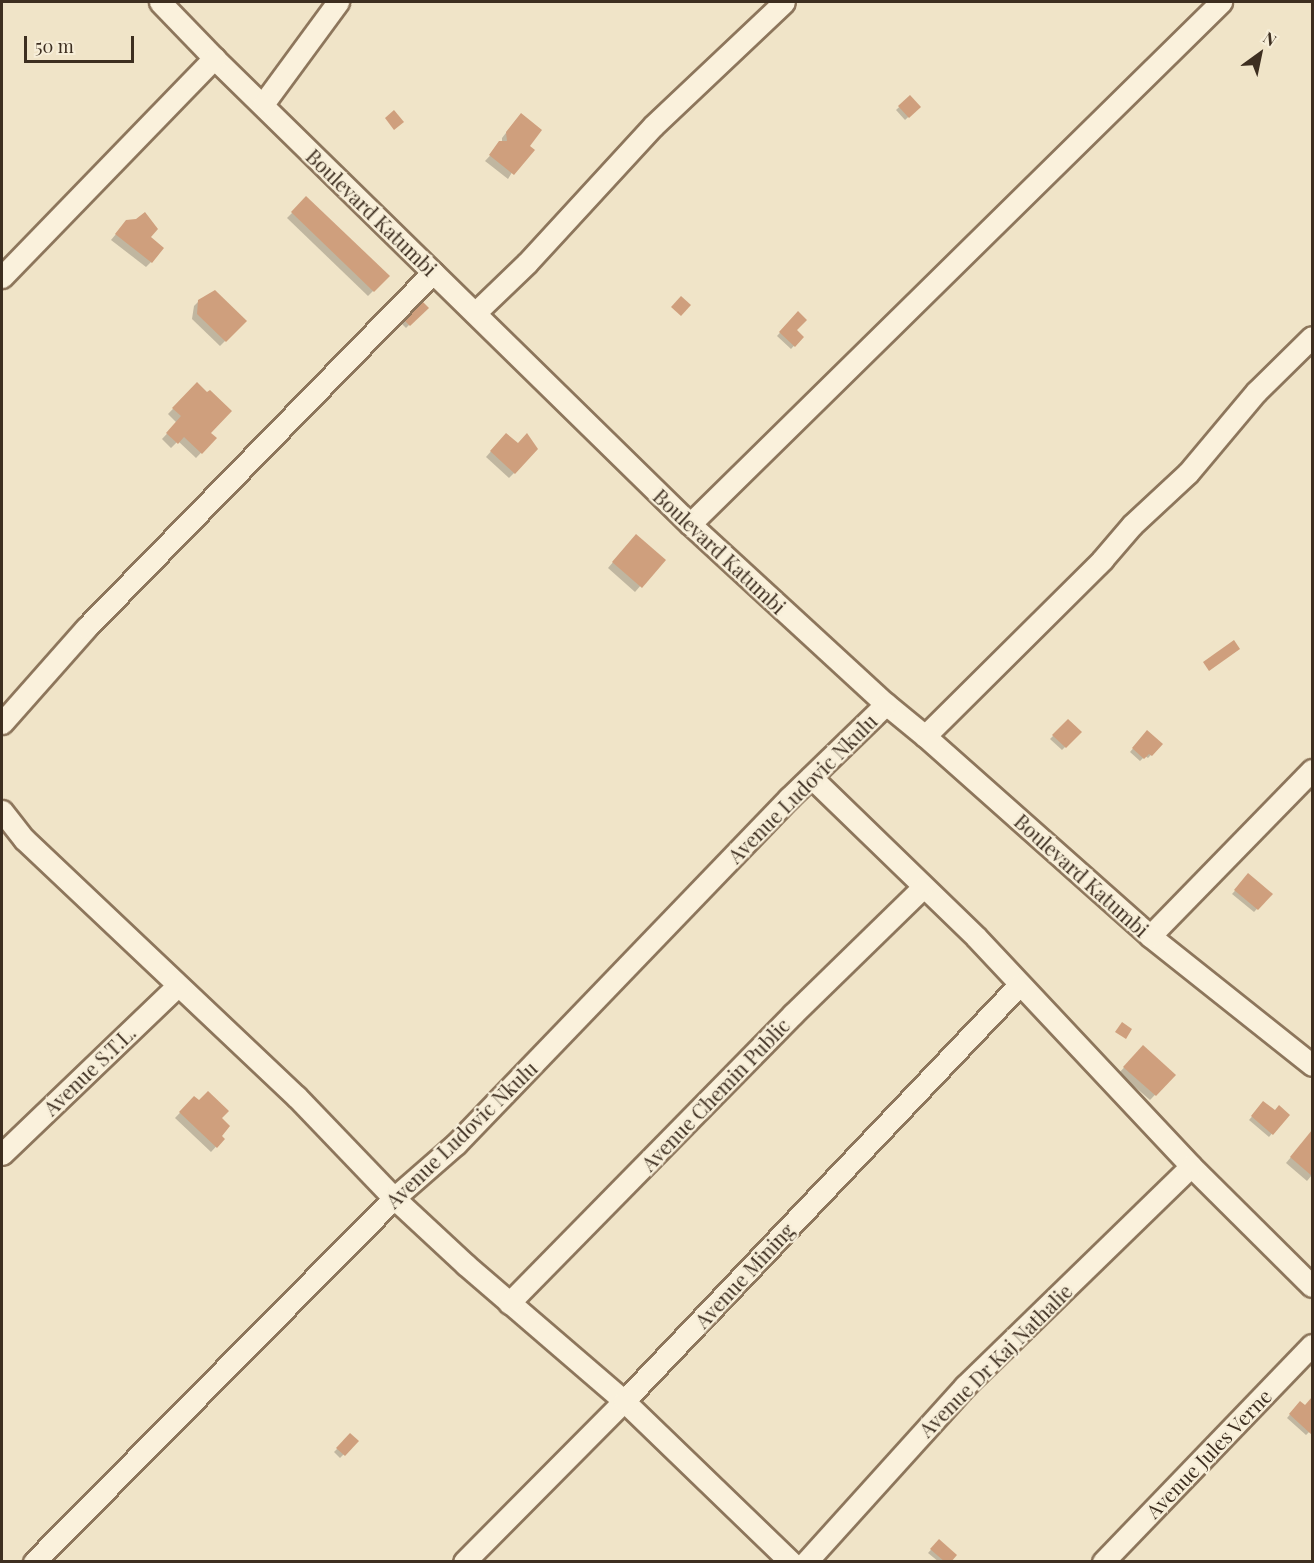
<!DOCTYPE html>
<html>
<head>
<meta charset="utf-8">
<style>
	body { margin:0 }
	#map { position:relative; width:1314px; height:1563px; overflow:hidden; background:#f0e4c8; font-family:"Playfair Display",serif }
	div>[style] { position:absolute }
	.shadow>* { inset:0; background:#0003 }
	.building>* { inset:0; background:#cf9f7d }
	.roads { filter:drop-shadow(2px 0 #8d765c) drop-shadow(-2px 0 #8d765c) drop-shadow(0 2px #8d765c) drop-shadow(0 -2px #8d765c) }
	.minor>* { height:21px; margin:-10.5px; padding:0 10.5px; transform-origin:10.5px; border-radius:10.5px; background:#faf1dc }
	span { translate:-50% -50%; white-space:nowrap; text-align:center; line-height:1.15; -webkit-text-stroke:4.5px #f7eed8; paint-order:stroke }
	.street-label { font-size:20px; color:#3d2e20 }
	.frame { position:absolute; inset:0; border:3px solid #3d2e20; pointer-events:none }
	.north { position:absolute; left:1230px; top:24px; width:60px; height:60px; -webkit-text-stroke:4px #f7eed8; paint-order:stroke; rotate:33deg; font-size:16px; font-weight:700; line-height:24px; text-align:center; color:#3d2e20 }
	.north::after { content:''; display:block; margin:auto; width:21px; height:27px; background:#3d2e20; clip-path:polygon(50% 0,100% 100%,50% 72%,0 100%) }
	.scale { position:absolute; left:24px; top:36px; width:110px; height:27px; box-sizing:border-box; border:3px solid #3d2e20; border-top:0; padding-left:8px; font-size:18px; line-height:21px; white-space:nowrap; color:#3d2e20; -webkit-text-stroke:4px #f7eed8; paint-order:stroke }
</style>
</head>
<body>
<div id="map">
	<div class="shadow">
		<div style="clip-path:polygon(910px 97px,919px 107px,905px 120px,896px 110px)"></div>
		<div style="clip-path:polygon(516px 120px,528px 146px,508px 179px,485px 161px,502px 143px,502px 138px)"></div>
		<div style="clip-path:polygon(307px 198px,388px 276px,368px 296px,287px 218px)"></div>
		<div style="clip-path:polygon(121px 228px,149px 237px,151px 262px,146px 267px,111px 240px)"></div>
		<div style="clip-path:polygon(199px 301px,245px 321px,220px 346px,192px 319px,194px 306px)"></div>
		<div style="clip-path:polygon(422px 303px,426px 308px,406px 328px,402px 324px)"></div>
		<div style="clip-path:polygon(798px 313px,795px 331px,802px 337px,791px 349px,777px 336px)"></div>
		<div style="clip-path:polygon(197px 384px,209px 433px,215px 438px,196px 458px,178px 441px,171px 448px,162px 439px,177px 423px,168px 414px)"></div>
		<div style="clip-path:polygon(501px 440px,518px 445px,514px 473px,509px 478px,486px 457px)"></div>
		<div style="clip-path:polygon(631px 541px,663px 560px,635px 592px,608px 568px)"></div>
		<div style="clip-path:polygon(1068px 721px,1080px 732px,1062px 750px,1050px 739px)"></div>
		<div style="clip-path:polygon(1147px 732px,1161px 744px,1148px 758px,1145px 756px,1140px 761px,1130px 752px)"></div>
		<div style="clip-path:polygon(1249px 875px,1271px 894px,1254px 912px,1232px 894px)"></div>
		<div style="clip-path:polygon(1143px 1047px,1174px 1075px,1150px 1100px,1119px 1073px)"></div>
		<div style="clip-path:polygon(194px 1098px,220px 1118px,220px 1136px,223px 1139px,211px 1152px,175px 1118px)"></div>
		<div style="clip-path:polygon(1264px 1103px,1274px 1112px,1288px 1115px,1269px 1137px,1249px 1120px)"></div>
		<div style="clip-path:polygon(1312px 1132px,1312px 1175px,1307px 1181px,1286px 1163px)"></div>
		<div style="clip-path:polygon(1300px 1403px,1305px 1407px,1308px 1403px,1312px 1407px,1312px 1429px,1306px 1435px,1287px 1418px)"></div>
		<div style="clip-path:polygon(351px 1435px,357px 1441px,340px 1458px,334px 1452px)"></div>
		<div style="clip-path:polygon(939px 1541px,949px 1562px,939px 1562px,928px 1553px)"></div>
	</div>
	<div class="building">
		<div style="clip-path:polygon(910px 95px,921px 107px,909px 118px,898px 106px)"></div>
		<div style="clip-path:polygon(394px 110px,404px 122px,394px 130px,385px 118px)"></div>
		<div style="clip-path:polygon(521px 113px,542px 130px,530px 146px,535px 150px,514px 175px,489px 155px,499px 141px,507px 141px,506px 132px)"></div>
		<div style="clip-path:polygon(306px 196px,390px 276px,374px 292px,291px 212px)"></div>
		<div style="clip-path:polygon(145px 212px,158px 229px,151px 237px,164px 248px,152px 263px,115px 234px,126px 220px,136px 219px)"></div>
		<div style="clip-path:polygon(215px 290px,247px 321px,226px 342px,197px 314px,198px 300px)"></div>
		<div style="clip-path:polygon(681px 296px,691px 305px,681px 316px,671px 307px)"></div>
		<div style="clip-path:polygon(422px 301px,429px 308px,410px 326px,404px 320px)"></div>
		<div style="clip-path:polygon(798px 311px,807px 320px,797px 330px,804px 337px,795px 347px,779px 332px)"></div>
		<div style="clip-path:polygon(197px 382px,207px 392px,210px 390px,232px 411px,211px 433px,217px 438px,202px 454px,184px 437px,178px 444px,166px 433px,181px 416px,172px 408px)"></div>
		<div style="clip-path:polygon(506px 433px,518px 443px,527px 433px,538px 449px,515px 474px,490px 451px)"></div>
		<div style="clip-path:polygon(636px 534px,666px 560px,642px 588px,612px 562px)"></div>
		<div style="clip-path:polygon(1234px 640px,1240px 649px,1209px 671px,1203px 662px)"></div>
		<div style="clip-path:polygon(1068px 719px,1082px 732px,1066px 748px,1052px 735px)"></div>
		<div style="clip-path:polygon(1147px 730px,1163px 744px,1152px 756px,1149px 754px,1144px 759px,1132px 748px)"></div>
		<div style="clip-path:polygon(1248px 873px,1273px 894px,1258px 910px,1234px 890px)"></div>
		<div style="clip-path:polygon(1122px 1022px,1132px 1029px,1126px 1039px,1115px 1032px)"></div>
		<div style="clip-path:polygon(1143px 1045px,1176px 1075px,1156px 1096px,1123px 1067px)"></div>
		<div style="clip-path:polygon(208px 1091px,229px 1111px,222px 1118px,230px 1126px,222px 1136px,225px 1139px,217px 1148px,179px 1112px,194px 1096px,199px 1100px)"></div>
		<div style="clip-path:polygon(1263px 1101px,1275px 1110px,1279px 1105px,1290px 1115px,1273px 1135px,1251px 1116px)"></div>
		<div style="clip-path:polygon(1312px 1130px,1312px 1176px,1290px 1157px)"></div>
		<div style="clip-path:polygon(1312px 1397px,1312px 1435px,1289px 1414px,1300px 1401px,1305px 1405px)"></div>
		<div style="clip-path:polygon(350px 1433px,359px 1441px,345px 1456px,336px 1448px)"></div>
		<div style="clip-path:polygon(939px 1539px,957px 1555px,951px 1562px,945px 1562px,930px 1549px)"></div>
	</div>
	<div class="roads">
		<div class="minor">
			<div style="left:160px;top:2px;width:78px;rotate:46deg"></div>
			<div style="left:214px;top:58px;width:666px;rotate:44.39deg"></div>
			<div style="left:690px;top:524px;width:266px;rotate:42.6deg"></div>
			<div style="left:886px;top:704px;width:50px;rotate:39.4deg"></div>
			<div style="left:925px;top:736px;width:301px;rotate:41.6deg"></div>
			<div style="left:1150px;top:936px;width:207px;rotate:38.5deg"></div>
			<div style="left:263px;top:104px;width:127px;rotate:-53.7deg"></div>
			<div style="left:2px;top:277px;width:305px;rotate:-45.9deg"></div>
			<div style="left:475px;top:313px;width:72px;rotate:-43.9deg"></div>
			<div style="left:527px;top:263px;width:186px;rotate:-47.4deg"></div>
			<div style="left:653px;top:126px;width:180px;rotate:-43.4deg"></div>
			<div style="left:690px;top:524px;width:745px;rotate:-44.51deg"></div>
			<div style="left:2px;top:723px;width:127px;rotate:-48.5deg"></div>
			<div style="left:86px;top:628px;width:497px;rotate:-45.7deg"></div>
			<div style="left:925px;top:736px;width:250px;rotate:-44.8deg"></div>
			<div style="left:1102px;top:560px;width:46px;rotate:-49.4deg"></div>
			<div style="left:1132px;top:525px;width:76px;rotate:-42.9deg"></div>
			<div style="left:1188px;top:473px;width:106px;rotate:-50deg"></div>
			<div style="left:1256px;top:392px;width:78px;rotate:-44.5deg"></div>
			<div style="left:811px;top:777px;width:230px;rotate:44.1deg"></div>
			<div style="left:976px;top:937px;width:314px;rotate:46.8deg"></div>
			<div style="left:1191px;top:1166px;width:170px;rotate:44.8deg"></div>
			<div style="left:2px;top:811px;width:36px;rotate:52deg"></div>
			<div style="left:24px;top:839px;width:376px;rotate:43.4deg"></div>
			<div style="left:297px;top:1097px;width:140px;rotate:46.2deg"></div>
			<div style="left:394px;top:1198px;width:98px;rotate:42.9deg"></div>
			<div style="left:466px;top:1265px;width:208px;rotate:40.7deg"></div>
			<div style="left:624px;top:1401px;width:232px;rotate:44deg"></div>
			<div style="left:1150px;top:936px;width:232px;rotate:-45.7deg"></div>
			<div style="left:2px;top:1154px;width:243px;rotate:-43.8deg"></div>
			<div style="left:509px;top:1303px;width:405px;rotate:-45.5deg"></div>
			<div style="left:793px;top:1014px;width:180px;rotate:-44.3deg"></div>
			<div style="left:34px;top:1562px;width:512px;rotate:-45.32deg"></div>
			<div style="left:394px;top:1198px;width:82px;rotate:-41.1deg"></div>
			<div style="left:456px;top:1144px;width:480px;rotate:-46.1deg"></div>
			<div style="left:789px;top:798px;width:135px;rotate:-44.1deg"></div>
			<div style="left:464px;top:1562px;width:227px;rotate:-45.2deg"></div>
			<div style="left:624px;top:1401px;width:575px;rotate:-46.48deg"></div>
			<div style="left:806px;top:1562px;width:237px;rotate:-47.9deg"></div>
			<div style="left:965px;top:1386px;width:315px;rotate:-44.2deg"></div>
			<div style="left:1103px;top:1562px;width:301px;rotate:-46.1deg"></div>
		</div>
	</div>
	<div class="street-label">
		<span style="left:372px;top:212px;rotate:44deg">Boulevard Katumbi</span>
		<span style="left:720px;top:551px;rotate:43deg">Boulevard Katumbi</span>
		<span style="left:802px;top:788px;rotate:-45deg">Avenue Ludovic Nkulu</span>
		<span style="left:1082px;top:875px;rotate:42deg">Boulevard Katumbi</span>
		<span style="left:89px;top:1070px;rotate:-44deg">Avenue S.T.L.</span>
		<span style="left:715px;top:1094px;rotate:-46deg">Avenue Chemin Public</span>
		<span style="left:461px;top:1134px;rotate:-44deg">Avenue Ludovic Nkulu</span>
		<span style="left:744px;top:1275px;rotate:-47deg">Avenue Mining</span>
		<span style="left:995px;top:1360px;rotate:-45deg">Avenue Dr Kaj Nathalie</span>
		<span style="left:1208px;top:1453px;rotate:-46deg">Avenue Jules Verne</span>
	</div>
	<div class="frame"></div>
	<div class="north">N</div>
	<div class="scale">50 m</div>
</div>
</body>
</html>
